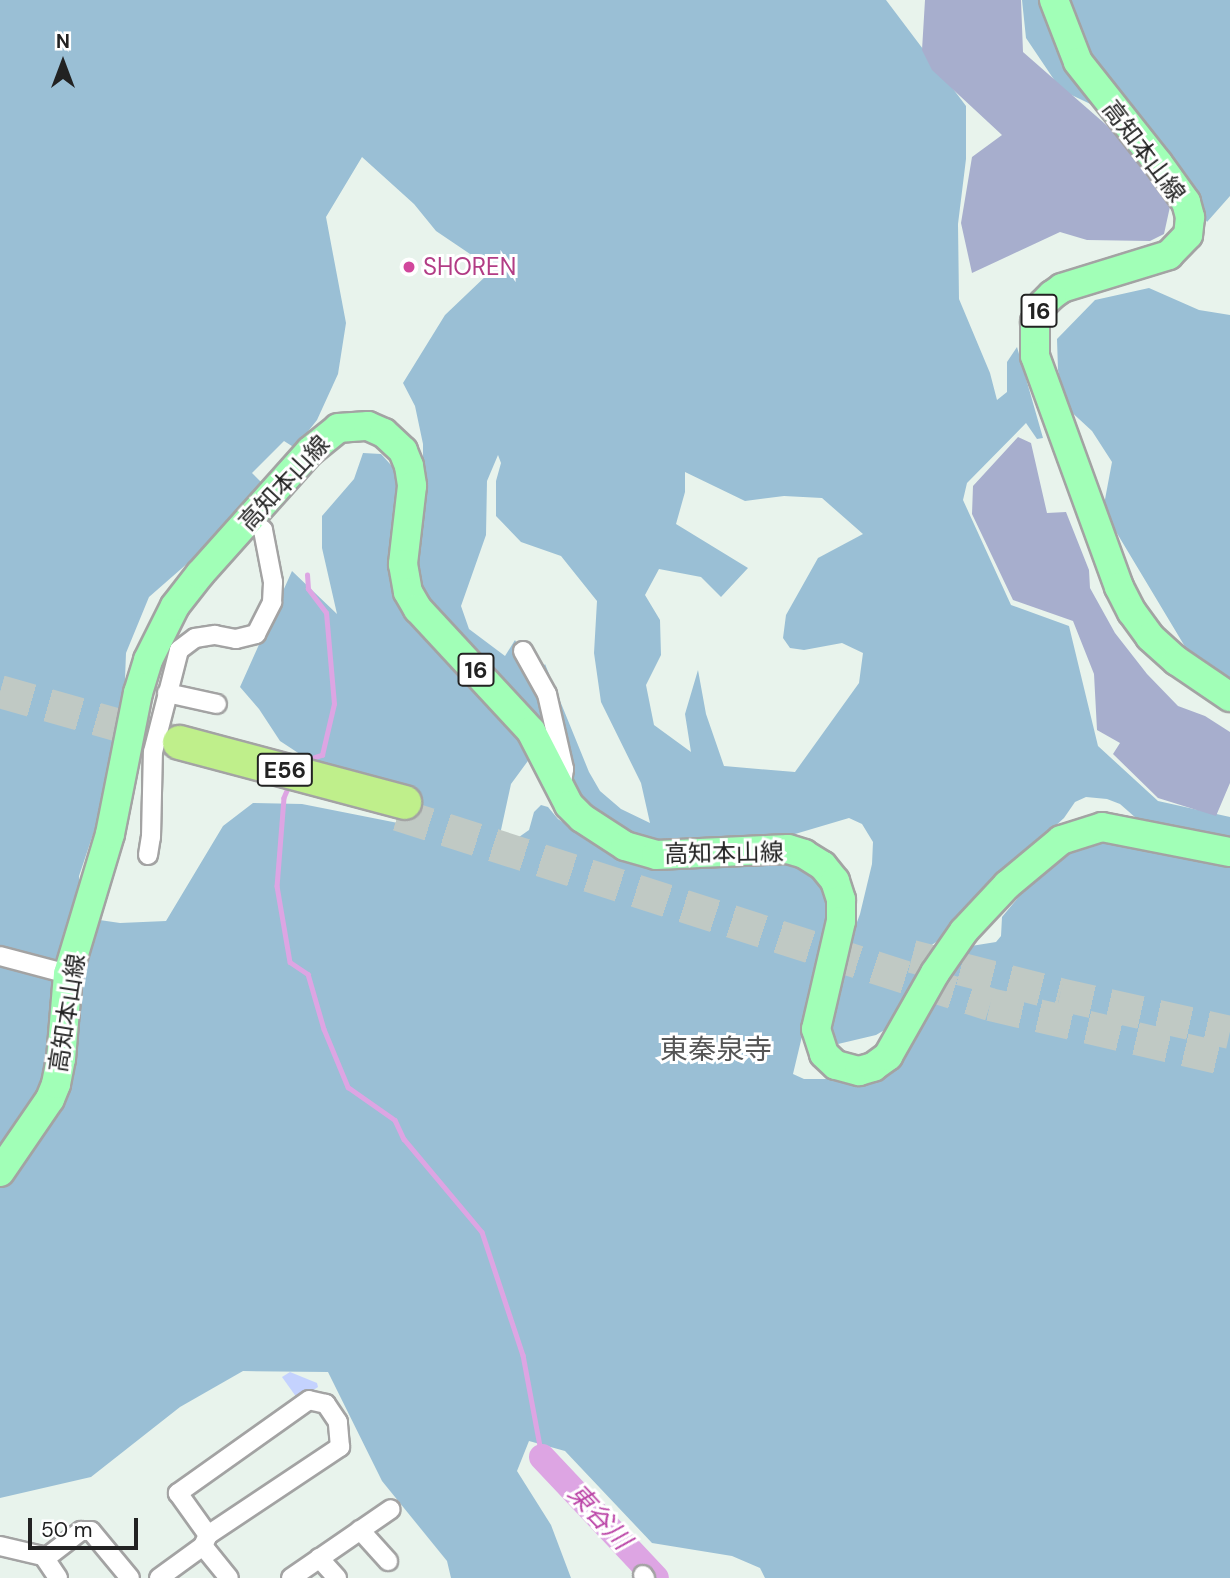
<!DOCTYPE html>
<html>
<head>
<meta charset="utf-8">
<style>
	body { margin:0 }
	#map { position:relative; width:1230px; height:1578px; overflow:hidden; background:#e8f3ec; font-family:"DM Sans","Noto Sans JP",sans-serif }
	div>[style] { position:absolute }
	.forest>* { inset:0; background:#9abfd5 }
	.cemetery>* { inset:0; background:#a7aecd }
	.park>* { inset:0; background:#c4d2fe }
	.stream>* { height:4.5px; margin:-2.25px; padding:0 2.25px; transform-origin:2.25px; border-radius:2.25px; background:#dda5e3 }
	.river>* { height:26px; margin:-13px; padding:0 13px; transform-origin:13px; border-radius:13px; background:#dda5e3 }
	.motorway-tunnel>* { height:33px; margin-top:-16.5px; transform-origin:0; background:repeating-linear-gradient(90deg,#c0c9c4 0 33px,transparent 0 50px) }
	.roads { filter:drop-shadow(2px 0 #a3a3a3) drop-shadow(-2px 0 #a3a3a3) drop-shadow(0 2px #a3a3a3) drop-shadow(0 -2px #a3a3a3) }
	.minor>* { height:18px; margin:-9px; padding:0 9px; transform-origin:9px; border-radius:9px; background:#fff }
	.primary>* { height:28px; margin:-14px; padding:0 14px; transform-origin:14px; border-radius:14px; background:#a1ffb7 }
	.motorway>* { height:33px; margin:-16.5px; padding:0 16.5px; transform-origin:16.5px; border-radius:16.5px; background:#bfef8b }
	.dots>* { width:19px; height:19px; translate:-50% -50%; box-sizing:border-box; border:4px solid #fff; border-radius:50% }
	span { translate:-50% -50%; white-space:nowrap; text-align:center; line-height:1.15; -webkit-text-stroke:6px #fff; paint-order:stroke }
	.shield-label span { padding:2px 5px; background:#fff; border:2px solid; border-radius:5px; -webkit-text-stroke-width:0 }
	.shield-label { font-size:23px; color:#222; font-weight:700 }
	.street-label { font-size:24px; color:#222 }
	.hotel-label { font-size:24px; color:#b23c85 }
	.left { translate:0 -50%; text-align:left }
	.water-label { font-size:26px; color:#bb45a7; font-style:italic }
	.quarter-label { font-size:28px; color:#555 }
	.north { position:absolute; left:28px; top:28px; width:70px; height:70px; -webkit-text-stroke:5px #fff; paint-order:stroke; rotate:0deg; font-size:19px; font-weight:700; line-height:28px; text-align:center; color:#222 }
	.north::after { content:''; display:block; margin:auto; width:24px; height:32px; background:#222; clip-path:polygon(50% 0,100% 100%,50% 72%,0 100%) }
	.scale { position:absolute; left:28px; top:1518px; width:110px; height:32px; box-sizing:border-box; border:4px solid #222; border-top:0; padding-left:9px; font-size:21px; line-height:24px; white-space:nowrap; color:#222; -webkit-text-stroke:5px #fff; paint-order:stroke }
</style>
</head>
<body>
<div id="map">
	<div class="forest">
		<div style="clip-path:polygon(evenodd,0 0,886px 0,966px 106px,966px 159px,958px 224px,959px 299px,990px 373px,997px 400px,1007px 392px,1007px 362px,1017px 347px,1043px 438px,1037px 439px,1026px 423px,967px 483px,963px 500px,1011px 605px,1069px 626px,1098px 746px,1158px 801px,1230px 817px,1230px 837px,1136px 818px,1120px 804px,1107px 799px,1086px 797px,1075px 802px,1064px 818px,995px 881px,952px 931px,926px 949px,898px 1022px,876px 1035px,838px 1044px,832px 1032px,840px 968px,860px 914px,872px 864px,873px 842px,862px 824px,849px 818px,795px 834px,723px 841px,653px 841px,619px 829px,598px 815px,574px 788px,540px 671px,545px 664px,589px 772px,600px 791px,621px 809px,650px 823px,641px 783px,601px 702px,594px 653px,597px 601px,561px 556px,521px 542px,496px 516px,496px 481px,501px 463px,498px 455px,487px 481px,486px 535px,461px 606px,469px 629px,505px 656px,515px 640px,541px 690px,558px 761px,427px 605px,415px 580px,423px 493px,423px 444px,415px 406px,403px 383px,445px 315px,488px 274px,473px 256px,436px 231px,414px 204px,362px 157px,326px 217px,346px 323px,338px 374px,317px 420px,295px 448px,284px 441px,252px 473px,261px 482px,213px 541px,149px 597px,126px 653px,124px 706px,114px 772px,79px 876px,79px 917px,120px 923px,166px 921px,223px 826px,253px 803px,302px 804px,403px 824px,413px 790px,315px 764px,280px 741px,259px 709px,240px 687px,292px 571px,337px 614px,322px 548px,322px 516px,354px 479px,363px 453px,381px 454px,401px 476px,392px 561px,533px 754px,511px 784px,496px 853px,529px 830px,534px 812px,541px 805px,548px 807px,558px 819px,621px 861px,640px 867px,707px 861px,796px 860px,822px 879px,829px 900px,825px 940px,793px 1074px,804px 1079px,873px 1079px,891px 1072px,903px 1057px,965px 947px,996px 942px,1001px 936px,1002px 917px,1021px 894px,1023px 882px,1063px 852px,1097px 837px,1230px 861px,1230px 1578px,765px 1578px,760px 1568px,732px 1556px,652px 1543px,565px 1451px,529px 1441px,517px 1471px,551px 1525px,571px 1578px,451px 1578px,447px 1561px,382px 1481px,328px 1372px,243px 1371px,180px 1407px,91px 1477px,0 1498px,0 0,685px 472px,745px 501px,784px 496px,822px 498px,863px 534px,818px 558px,786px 615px,783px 638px,790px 648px,804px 650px,842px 643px,863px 653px,859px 683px,795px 772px,724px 766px,706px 714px,698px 670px,685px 714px,691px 752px,654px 725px,646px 685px,661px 655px,660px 620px,645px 595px,659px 569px,701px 577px,721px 597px,748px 568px,676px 524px,685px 492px,685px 472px)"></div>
		<div style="clip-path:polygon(1022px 0,1230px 0,1230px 196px,1207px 222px,1188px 193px,1103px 110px,1061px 90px,1026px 38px)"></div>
		<div style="clip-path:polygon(1149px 288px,1199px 310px,1230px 315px,1230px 681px,1190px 655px,1103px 510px,1112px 462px,1092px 431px,1066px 407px,1058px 370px,1057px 339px,1095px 300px)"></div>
	</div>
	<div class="cemetery">
		<div style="clip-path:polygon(925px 0,1021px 0,1023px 52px,1120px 137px,1171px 202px,1164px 234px,1150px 241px,1087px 240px,1060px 232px,972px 273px,961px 223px,972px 157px,1002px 135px,932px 70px,922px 50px)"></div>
		<div style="clip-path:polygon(1018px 437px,1031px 443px,1047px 513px,1066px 512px,1089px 570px,1090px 588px,1115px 633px,1147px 674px,1178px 706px,1205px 716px,1230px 732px,1230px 783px,1216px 816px,1158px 798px,1113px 754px,1120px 743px,1097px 730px,1094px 674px,1073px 621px,1013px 600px,972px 514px,973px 486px)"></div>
	</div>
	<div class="park">
		<div style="clip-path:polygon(290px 1372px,317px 1383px,318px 1387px,300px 1399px,297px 1398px,282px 1377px)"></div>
	</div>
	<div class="stream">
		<div style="left:303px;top:761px;width:20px;rotate:-18deg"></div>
		<div style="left:322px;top:755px;width:52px;rotate:-76.8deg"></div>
		<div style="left:334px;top:704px;width:91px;rotate:-95deg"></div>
		<div style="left:326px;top:613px;width:30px;rotate:-127deg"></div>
		<div style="left:308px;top:589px;width:14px;rotate:-94deg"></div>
		<div style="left:289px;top:786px;width:13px;rotate:113deg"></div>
		<div style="left:284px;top:798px;width:88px;rotate:94.5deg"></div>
		<div style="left:277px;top:886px;width:77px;rotate:80.3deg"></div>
		<div style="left:290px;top:962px;width:22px;rotate:34deg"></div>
		<div style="left:308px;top:974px;width:57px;rotate:73.8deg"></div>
		<div style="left:324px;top:1029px;width:63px;rotate:67.5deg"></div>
		<div style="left:348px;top:1087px;width:57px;rotate:35.1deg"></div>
		<div style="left:395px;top:1120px;width:21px;rotate:65deg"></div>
		<div style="left:404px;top:1139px;width:121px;rotate:50deg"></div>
		<div style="left:482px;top:1232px;width:130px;rotate:71.6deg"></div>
		<div style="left:523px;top:1355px;width:104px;rotate:79.4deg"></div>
	</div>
	<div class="river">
		<div style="left:542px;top:1457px;width:166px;rotate:46.7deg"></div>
	</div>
	<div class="motorway-tunnel">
		<div style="left:0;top:691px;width:186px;rotate:15.9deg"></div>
		<div style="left:398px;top:814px;width:622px;rotate:17.79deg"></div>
		<div style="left:990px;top:1004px;width:246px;rotate:13.1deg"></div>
		<div style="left:912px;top:956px;width:153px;rotate:14.4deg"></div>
		<div style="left:1060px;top:994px;width:174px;rotate:12.6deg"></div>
	</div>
	<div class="roads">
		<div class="minor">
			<div style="left:523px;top:651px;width:49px;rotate:60.8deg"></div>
			<div style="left:547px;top:694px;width:77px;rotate:77.2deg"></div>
			<div style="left:564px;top:769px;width:15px;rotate:98deg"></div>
			<div style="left:167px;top:693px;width:51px;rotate:12.4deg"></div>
			<div style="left:148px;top:855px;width:18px;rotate:-81deg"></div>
			<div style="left:151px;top:837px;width:85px;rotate:-88.7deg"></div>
			<div style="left:153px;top:752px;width:105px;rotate:-75.7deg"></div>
			<div style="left:179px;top:650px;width:20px;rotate:-37deg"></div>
			<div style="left:195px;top:638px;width:20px;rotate:-9deg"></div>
			<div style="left:215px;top:635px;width:21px;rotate:11deg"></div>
			<div style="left:236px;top:639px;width:21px;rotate:-14deg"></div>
			<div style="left:256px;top:634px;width:36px;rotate:-63deg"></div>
			<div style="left:272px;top:602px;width:20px;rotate:-87deg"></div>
			<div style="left:273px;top:582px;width:53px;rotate:-100.9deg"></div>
			<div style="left:263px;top:530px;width:17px;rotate:-140deg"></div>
			<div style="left:0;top:956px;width:70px;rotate:14.8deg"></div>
			<div style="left:360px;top:1530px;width:42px;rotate:47.9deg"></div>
			<div style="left:0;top:1546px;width:48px;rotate:13.2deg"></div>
			<div style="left:47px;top:1557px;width:43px;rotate:-37.4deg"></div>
			<div style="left:81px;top:1531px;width:10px"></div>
			<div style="left:91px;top:1531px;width:61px;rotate:50.3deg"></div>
			<div style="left:203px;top:1546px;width:12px;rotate:-66deg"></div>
			<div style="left:208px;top:1535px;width:159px;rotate:-33.7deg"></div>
			<div style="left:340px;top:1447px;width:25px;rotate:-95deg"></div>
			<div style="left:338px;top:1422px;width:22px;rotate:-124deg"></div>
			<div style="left:326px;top:1404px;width:17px;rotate:-167deg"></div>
			<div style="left:309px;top:1400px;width:161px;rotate:144.6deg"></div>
			<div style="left:178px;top:1493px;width:52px;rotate:54.5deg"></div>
			<div style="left:44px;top:1557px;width:25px;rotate:56deg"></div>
			<div style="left:319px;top:1558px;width:27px;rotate:48deg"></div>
			<div style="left:643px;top:1575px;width:4px;rotate:56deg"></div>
			<div style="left:159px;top:1578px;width:54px;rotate:-36deg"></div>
			<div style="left:203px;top:1546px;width:41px;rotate:50.9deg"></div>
			<div style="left:291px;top:1578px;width:121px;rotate:-34.6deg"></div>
		</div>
		<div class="primary">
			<div style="left:1054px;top:0;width:66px;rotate:68.8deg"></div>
			<div style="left:1078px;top:62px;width:129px;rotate:51.6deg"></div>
			<div style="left:1158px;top:163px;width:48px;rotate:54.3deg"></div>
			<div style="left:1186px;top:202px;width:16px;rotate:75deg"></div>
			<div style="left:1190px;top:217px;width:18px;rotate:96deg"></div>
			<div style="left:1188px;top:235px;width:28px;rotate:134deg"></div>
			<div style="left:1169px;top:255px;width:112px;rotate:162.9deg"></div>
			<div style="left:1062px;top:288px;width:12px;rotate:145deg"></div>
			<div style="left:1052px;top:295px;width:13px;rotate:135deg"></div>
			<div style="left:1043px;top:304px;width:20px;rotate:114deg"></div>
			<div style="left:1035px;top:322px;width:34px;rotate:90deg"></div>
			<div style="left:1035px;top:356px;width:246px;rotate:70deg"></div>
			<div style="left:1119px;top:587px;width:28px;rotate:63deg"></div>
			<div style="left:1132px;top:612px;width:31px;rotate:54deg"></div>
			<div style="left:1150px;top:637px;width:36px;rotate:42deg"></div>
			<div style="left:1177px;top:661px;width:64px;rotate:34.2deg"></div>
			<div style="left:0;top:1172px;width:88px;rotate:-55.6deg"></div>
			<div style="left:50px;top:1099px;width:16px;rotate:-68deg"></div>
			<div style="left:56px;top:1084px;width:25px;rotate:-79deg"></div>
			<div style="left:61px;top:1059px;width:85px;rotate:-85.3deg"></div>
			<div style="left:68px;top:974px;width:146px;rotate:-73.3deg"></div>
			<div style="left:110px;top:834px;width:144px;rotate:-78.8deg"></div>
			<div style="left:138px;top:693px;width:34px;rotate:-73deg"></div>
			<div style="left:148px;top:660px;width:60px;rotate:-63.4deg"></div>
			<div style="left:175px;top:606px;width:41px;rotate:-52deg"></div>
			<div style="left:200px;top:574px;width:165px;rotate:-48.2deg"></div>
			<div style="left:310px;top:451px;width:36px;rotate:-39deg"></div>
			<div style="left:338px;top:428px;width:30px;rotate:-4deg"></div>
			<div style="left:368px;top:426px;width:17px;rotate:24deg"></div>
			<div style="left:384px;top:433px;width:26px;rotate:43deg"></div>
			<div style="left:403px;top:451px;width:16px;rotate:68deg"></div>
			<div style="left:409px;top:466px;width:20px;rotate:81deg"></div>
			<div style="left:412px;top:486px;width:79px;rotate:96.6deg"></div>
			<div style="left:403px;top:564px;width:28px;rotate:80deg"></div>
			<div style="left:408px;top:592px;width:20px;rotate:60deg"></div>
			<div style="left:418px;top:609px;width:166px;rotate:47.2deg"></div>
			<div style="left:531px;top:731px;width:83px;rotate:62.8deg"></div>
			<div style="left:569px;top:805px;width:18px;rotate:45deg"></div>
			<div style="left:582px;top:818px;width:51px;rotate:33.1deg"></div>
			<div style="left:625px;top:846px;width:32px;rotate:16deg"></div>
			<div style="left:656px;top:855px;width:132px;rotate:-2.6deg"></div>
			<div style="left:788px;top:849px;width:17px;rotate:17deg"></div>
			<div style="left:804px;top:854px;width:22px;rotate:32deg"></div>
			<div style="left:823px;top:866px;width:19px;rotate:51deg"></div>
			<div style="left:835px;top:881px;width:20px;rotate:72deg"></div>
			<div style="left:841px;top:900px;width:21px;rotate:90deg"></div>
			<div style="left:841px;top:921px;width:111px;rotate:103deg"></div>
			<div style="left:816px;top:1029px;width:26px;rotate:72deg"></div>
			<div style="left:824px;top:1054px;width:16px;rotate:43deg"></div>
			<div style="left:836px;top:1065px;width:24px;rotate:15deg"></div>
			<div style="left:859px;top:1071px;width:15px;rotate:-16deg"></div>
			<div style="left:873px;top:1067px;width:19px;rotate:-36deg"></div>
			<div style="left:888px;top:1056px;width:95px;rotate:-60.5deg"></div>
			<div style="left:935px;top:973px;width:51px;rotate:-55.4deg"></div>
			<div style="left:964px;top:931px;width:63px;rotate:-46.9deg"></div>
			<div style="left:1007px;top:885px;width:70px;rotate:-39.8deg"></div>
			<div style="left:1061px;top:840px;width:43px;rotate:-17.6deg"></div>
			<div style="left:1102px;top:827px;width:130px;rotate:11.1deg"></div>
		</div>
		<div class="motorway">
			<div style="left:179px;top:742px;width:233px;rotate:14.9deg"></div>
		</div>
	</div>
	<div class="dots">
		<div style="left:409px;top:267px;background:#d1479c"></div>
	</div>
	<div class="shield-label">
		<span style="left:1039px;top:311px">16</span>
		<span style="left:476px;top:670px">16</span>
		<span style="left:285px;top:770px">E56</span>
	</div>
	<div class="street-label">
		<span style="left:1144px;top:151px;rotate:53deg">高知本山線</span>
		<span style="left:284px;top:483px;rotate:-47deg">高知本山線</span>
		<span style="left:724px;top:853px;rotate:-1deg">高知本山線</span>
		<span style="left:67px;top:1013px;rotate:-81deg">高知本山線</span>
	</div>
	<div class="hotel-label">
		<span class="left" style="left:423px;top:267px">SHOREN</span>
	</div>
	<div class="water-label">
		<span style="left:599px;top:1517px;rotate:47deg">東谷川</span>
	</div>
	<div class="quarter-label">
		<span style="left:716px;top:1050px">東秦泉寺</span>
	</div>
	<div class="north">N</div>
	<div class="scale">50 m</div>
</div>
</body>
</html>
